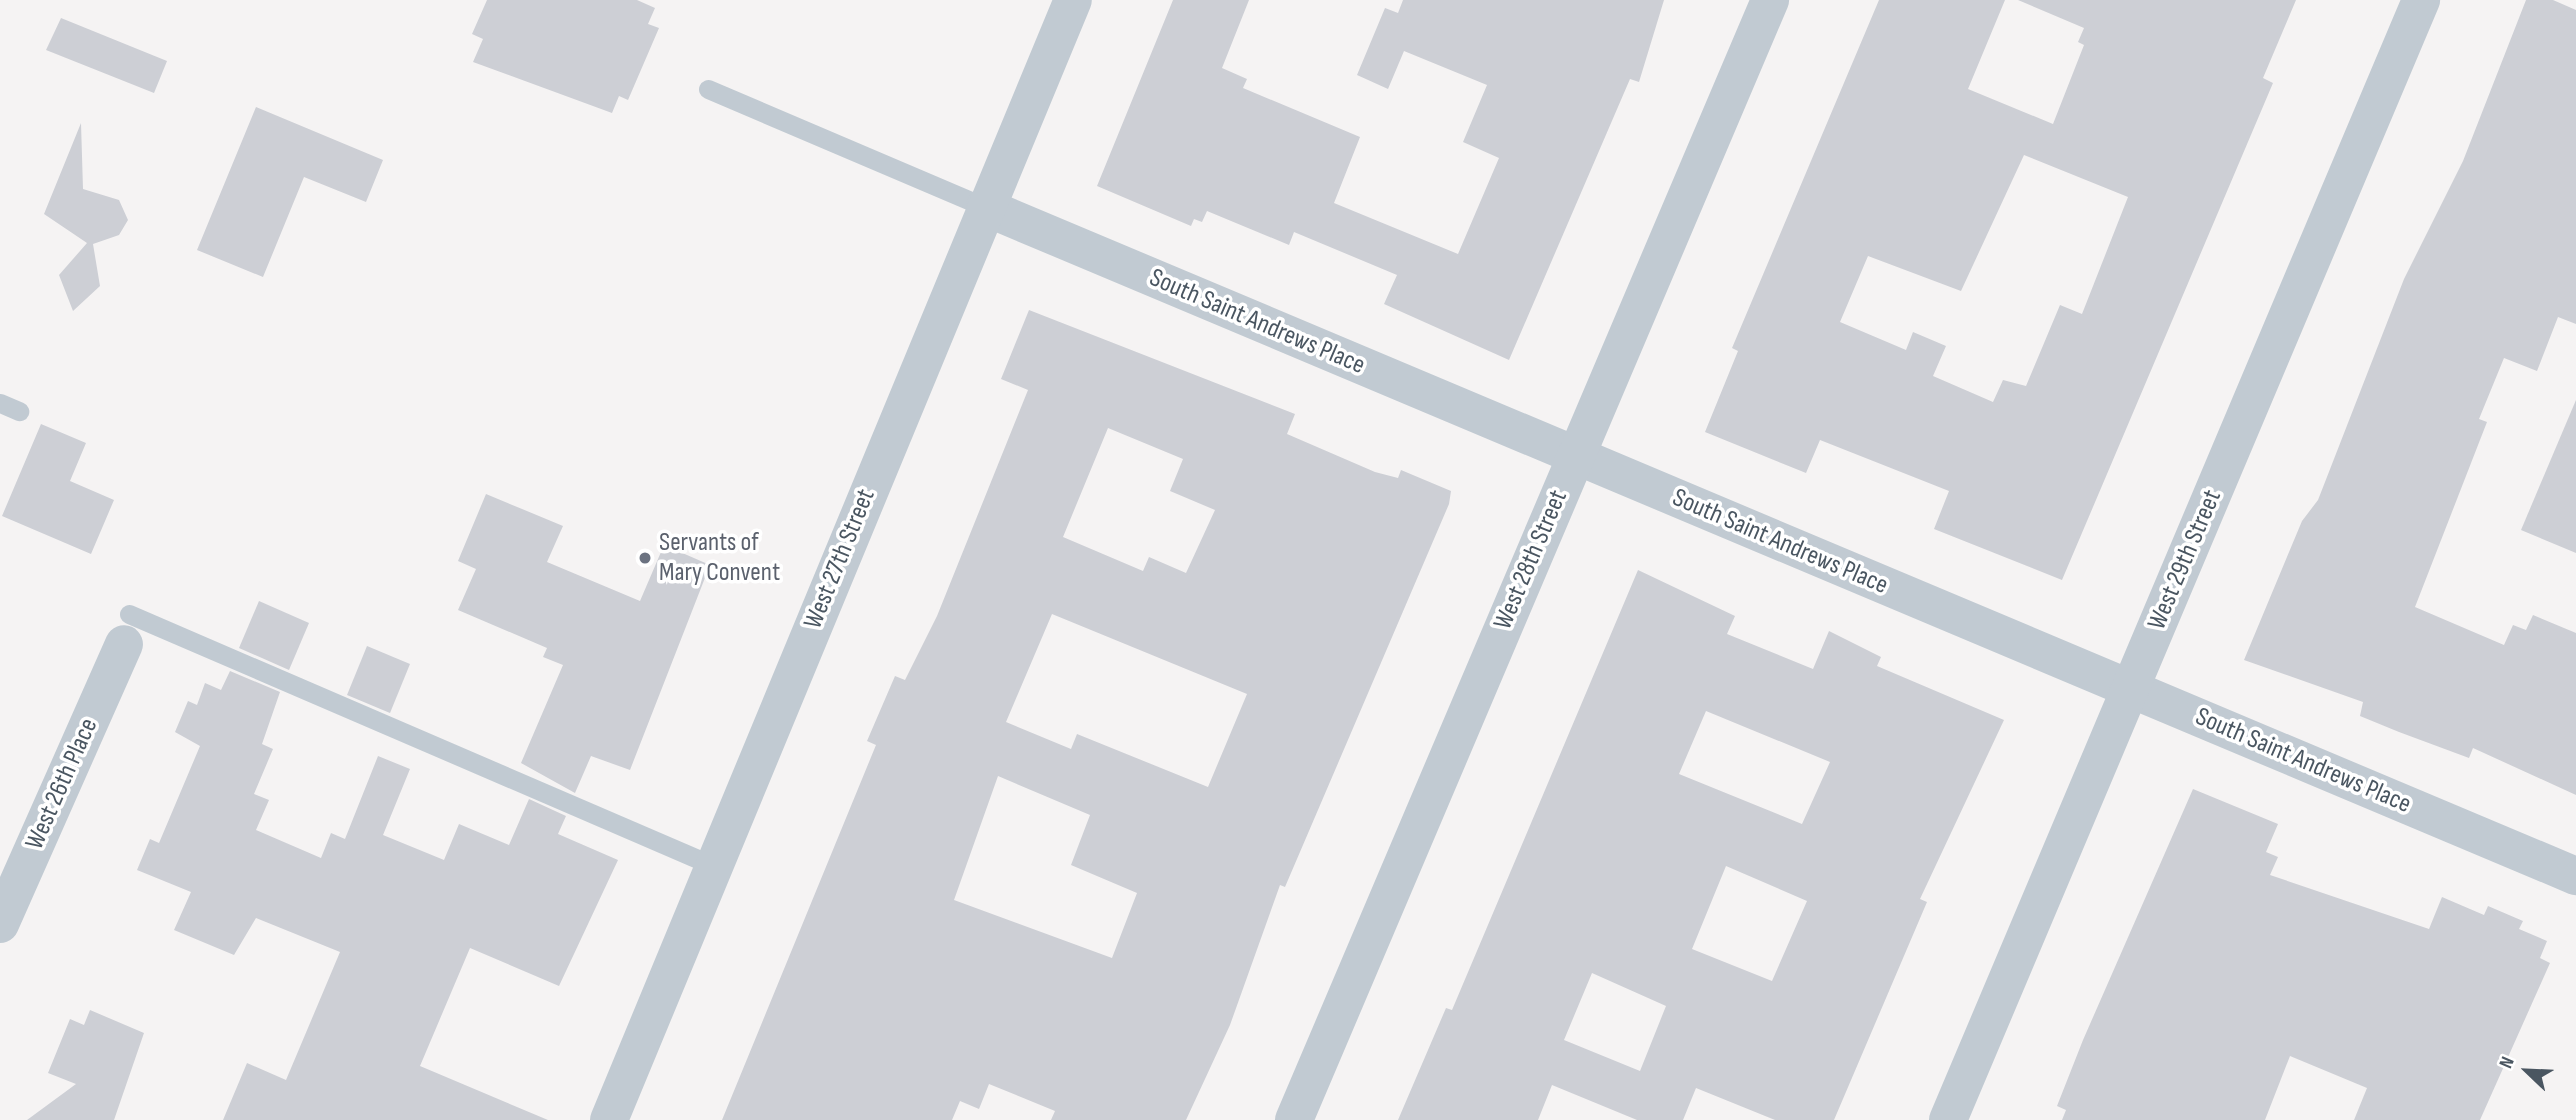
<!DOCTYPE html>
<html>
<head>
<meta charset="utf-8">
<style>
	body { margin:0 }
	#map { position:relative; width:2576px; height:1120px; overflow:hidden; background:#f5f3f3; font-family:"Sofia Sans Condensed",sans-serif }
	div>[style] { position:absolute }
	.building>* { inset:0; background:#cdcfd5 }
	.lane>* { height:19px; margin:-9.5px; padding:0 9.5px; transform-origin:9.5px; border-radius:9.5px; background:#c1cad2 }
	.street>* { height:38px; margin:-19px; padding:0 19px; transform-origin:19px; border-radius:19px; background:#c1cad2 }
	.dots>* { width:19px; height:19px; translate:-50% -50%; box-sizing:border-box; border:4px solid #fff; border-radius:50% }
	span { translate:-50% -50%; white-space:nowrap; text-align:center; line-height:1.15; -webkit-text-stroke:7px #fff; paint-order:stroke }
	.street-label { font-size:26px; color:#4a5661 }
	.worship-label { font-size:26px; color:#5b616d }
	.left { translate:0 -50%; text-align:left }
	.north { position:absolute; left:2492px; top:1036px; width:70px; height:70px; -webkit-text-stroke:5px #fff; paint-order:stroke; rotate:293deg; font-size:19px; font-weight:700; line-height:28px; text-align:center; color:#4a5661 }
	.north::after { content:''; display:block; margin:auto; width:24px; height:32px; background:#4a5661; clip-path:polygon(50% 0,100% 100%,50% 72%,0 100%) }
</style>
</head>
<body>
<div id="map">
	<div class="building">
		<div style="clip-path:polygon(487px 0,637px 0,655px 8px,648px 24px,659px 28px,628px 100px,619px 96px,612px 113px,473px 62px,483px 39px,472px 34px)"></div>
		<div style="clip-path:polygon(1173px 0,1249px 0,1222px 68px,1247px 79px,1243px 88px,1360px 137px,1334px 203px,1458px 254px,1499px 158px,1463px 142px,1487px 85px,1404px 51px,1388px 89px,1357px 75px,1385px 8px,1398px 13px,1403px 0,1664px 0,1639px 82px,1630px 79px,1509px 360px,1384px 304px,1397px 275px,1294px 232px,1289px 245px,1207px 211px,1202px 222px,1194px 219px,1191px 226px,1097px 186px)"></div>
		<div style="clip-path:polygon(evenodd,1879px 0,2005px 0,1968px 89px,2053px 124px,2084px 45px,2078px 42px,2084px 28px,2018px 0,2296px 0,2263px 78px,2273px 83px,2062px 580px,1934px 529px,1949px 491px,1820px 440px,1806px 473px,1705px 432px,1738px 351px,1732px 348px,1879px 0,2024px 155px,2128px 197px,2082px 314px,2060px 305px,2026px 386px,2003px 380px,1993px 402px,1933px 376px,1946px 346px,1913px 332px,1906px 350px,1840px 322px,1868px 256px,1961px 291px,2024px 155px)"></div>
		<div style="clip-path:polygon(2526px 0,2553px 0,2576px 10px,2576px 324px,2558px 317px,2537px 371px,2504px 358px,2479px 419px,2487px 422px,2415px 607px,2504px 645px,2513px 625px,2526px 630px,2533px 615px,2576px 633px,2576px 795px,2473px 748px,2469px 758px,2399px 732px,2360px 716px,2363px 702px,2244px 660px,2302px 521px,2318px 500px,2404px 279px,2463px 161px)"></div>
		<div style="clip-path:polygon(61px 18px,167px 61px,154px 93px,46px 50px)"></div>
		<div style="clip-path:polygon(256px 107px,383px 160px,366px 202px,304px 177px,263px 277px,197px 250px)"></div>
		<div style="clip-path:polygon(81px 123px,83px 189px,119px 200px,128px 220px,119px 235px,93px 244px,100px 286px,73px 311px,59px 275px,87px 243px,44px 214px)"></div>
		<div style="clip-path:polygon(evenodd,1029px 310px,1295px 414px,1287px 434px,1375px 472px,1398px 478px,1401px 470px,1451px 491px,1449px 504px,1285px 887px,1280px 885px,1230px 1025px,1186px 1120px,1051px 1120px,1055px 1111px,989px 1084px,979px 1109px,960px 1101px,952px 1120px,722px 1120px,876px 745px,867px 741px,895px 676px,905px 680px,937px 616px,1028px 390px,1001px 379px,1029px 310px,1108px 428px,1183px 459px,1170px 491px,1215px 510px,1186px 573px,1149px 557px,1143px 571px,1063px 537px,1108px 428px,1029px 310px,1052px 614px,1247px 694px,1208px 787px,1077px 734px,1071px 749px,1006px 722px,1052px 614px,1029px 310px,998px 776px,1090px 815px,1071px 865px,1137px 893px,1112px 958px,954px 900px,998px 776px)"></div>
		<div style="clip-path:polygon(2576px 400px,2576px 553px,2521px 530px)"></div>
		<div style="clip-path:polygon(41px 424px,86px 443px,70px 481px,114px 500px,91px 554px,2px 516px)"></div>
		<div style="clip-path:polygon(486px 494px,563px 526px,547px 562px,640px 601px,664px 545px,710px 565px,630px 770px,591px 756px,575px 793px,521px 763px,563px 665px,543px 657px,547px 648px,458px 610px,476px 569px,458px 561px)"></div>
		<div style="clip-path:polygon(evenodd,1638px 570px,1735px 616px,1727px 634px,1813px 669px,1829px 631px,1881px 657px,1877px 666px,2004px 720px,1920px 899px,1927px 902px,1834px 1120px,1775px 1120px,1696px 1088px,1683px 1120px,1637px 1120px,1552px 1085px,1538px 1120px,1398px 1120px,1446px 1008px,1452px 1010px,1638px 570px,1706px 711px,1830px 762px,1802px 824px,1679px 774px,1706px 711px,1638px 570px,1726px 866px,1807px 901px,1772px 981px,1692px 949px,1726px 866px,1638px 570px,1592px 973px,1666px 1006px,1640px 1071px,1564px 1040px,1592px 973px)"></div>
		<div style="clip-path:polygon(259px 601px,309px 623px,289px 670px,239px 648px)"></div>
		<div style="clip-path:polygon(367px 646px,410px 664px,390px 713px,347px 695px)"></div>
		<div style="clip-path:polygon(230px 671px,280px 692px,262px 744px,273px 749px,254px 794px,269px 800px,256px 830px,321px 858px,331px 833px,345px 839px,378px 756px,410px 769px,383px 835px,444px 860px,459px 824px,509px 845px,529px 799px,566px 816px,558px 834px,618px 860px,559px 986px,470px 948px,420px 1066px,548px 1120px,223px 1120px,247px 1063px,286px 1080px,340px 952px,256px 918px,234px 955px,174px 930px,191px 892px,137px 870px,150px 839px,159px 843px,200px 746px,175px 732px,188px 701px,197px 705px,205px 683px,221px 690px)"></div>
		<div style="clip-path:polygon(2193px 789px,2278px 824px,2266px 852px,2278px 857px,2270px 875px,2429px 929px,2442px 897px,2484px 915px,2488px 906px,2523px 921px,2519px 929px,2547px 941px,2540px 958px,2550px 963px,2480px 1120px,2354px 1120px,2367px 1088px,2290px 1056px,2265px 1120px,2062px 1120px,2066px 1110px,2057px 1106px,2083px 1040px)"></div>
		<div style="clip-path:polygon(90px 1010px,144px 1033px,114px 1120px,27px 1120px,76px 1084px,48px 1073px,70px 1019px,84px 1025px)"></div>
	</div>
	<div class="lane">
		<div style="left:708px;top:89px;width:301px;rotate:23.1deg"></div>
		<div style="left:0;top:403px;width:21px;rotate:23deg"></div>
		<div style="left:129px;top:614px;width:637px;rotate:23.3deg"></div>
	</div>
	<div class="street">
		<div style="left:985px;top:207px;width:1726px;rotate:22.81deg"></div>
		<div style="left:0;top:924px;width:306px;rotate:-66.1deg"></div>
		<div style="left:609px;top:1120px;width:1212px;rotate:-67.5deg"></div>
		<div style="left:1294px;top:1120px;width:1217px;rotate:-66.97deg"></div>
		<div style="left:1948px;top:1120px;width:1216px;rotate:-67.1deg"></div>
	</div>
	<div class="dots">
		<div style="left:645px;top:558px;background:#6b7280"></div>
	</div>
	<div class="street-label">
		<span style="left:1257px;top:322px;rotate:23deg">South Saint Andrews Place</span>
		<span style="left:1780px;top:542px;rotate:23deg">South Saint Andrews Place</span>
		<span style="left:840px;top:559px;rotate:-68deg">West 27th Street</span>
		<span style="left:1531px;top:560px;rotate:-67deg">West 28th Street</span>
		<span style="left:2185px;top:560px;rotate:-67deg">West 29th Street</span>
		<span style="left:2303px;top:761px;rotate:23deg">South Saint Andrews Place</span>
		<span style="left:62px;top:784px;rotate:-66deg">West 26th Place</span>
	</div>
	<div class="worship-label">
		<span class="left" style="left:659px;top:558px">Servants of<br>Mary Convent</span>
	</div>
	<div class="north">N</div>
</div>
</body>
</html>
